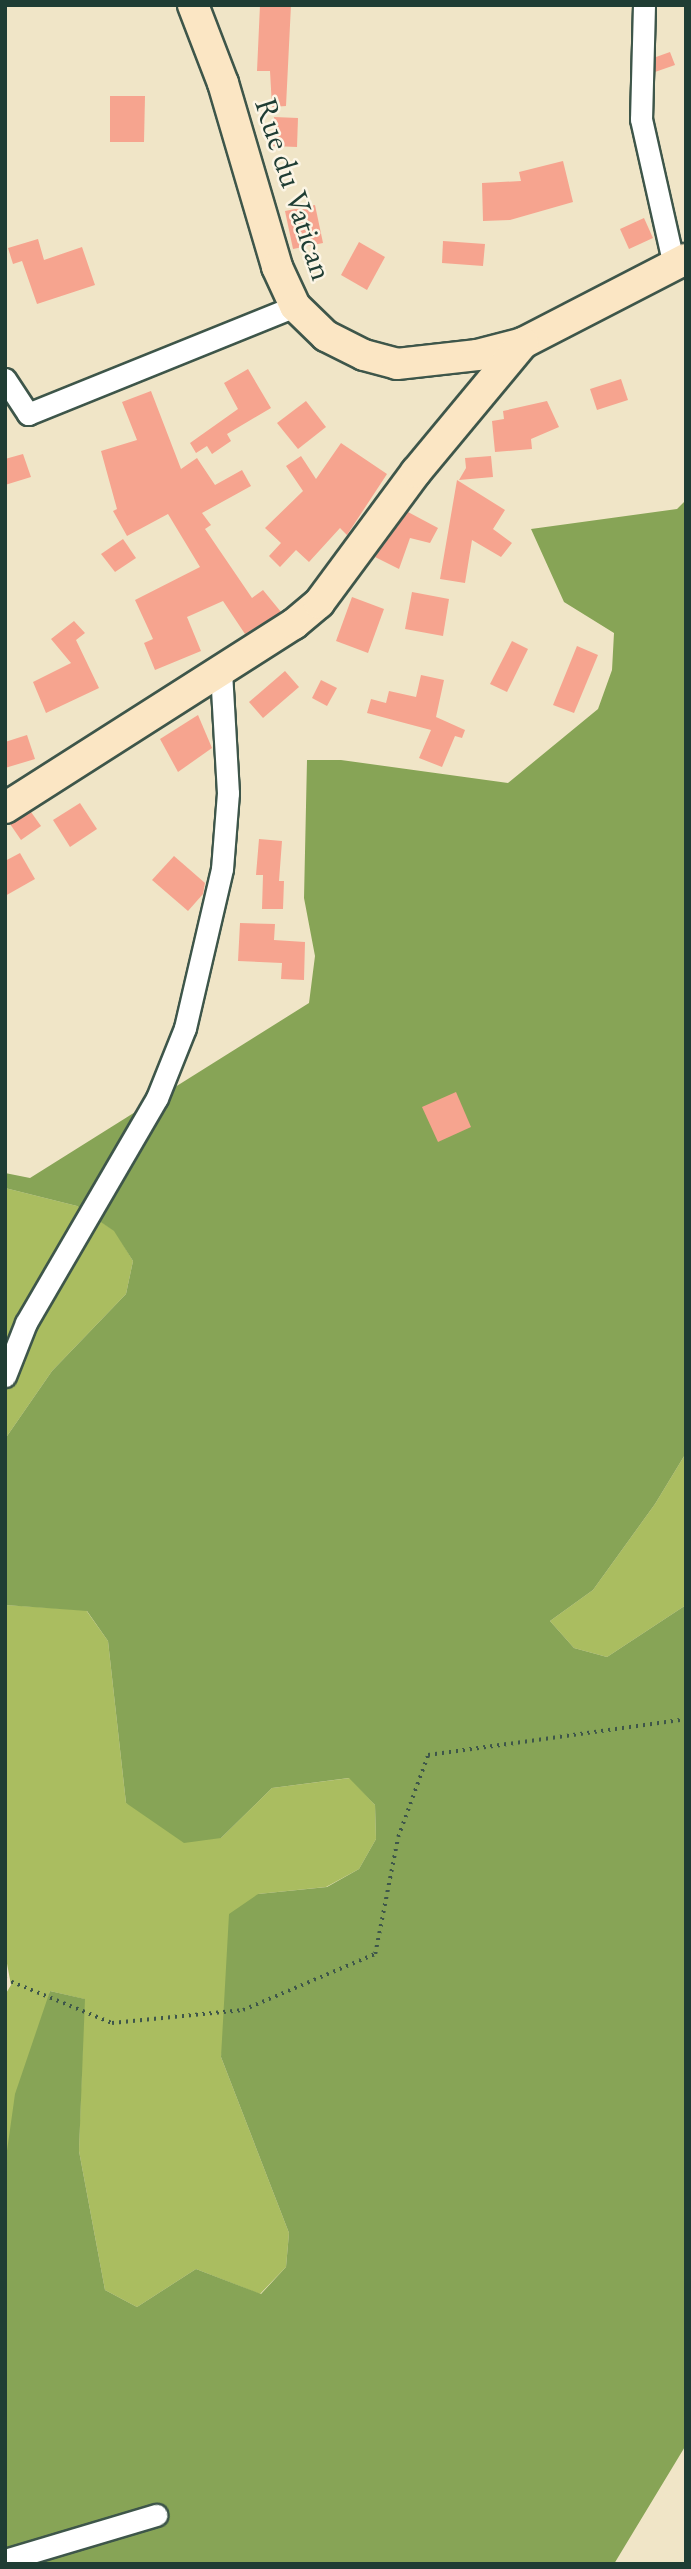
<!DOCTYPE html>
<html>
<head>
<meta charset="utf-8">
<style>
	body { margin:0 }
	#map { position:relative; width:691px; height:2569px; overflow:hidden; background:#f0e5c7; font-family:"EB Garamond",serif }
	div>[style] { position:absolute }
	.green>* { inset:0; background:#aabd60 }
	.forest>* { inset:0; background:#87a456 }
	.building>* { inset:0; background:#f6a48f }
	.path>* { height:3.5px; margin-top:-1.75px; transform-origin:0; background:repeating-linear-gradient(90deg,#3e564a 0 2px,transparent 0 7px) }
	.roads { filter:drop-shadow(2px 0 #3e564a) drop-shadow(-2px 0 #3e564a) drop-shadow(0 2px #3e564a) drop-shadow(0 -2px #3e564a) }
	.street>* { height:21px; margin:-10.5px; padding:0 10.5px; transform-origin:10.5px; border-radius:10.5px; background:#fff }
	.secondary>* { height:30px; margin:-15px; padding:0 15px; transform-origin:15px; border-radius:15px; background:#fbe6c4 }
	span { translate:-50% -50%; white-space:nowrap; text-align:center; line-height:1.15; -webkit-text-stroke:5px #fcf5e5; paint-order:stroke }
	.street-label { font-size:32px; color:#1f3d34 }
	.frame { position:absolute; inset:0; border:7px solid #1f3d34; pointer-events:none }
</style>
</head>
<body>
<div id="map">
	<div class="green">
		<div style="clip-path:polygon(5px 1188px,77px 1206px,115px 1231px,133px 1261px,126px 1294px,52px 1371px,5px 1439px)"></div>
		<div style="clip-path:polygon(686px 1453px,686px 1605px,607px 1657px,574px 1648px,550px 1621px,593px 1590px,655px 1504px)"></div>
		<div style="clip-path:polygon(5px 1605px,86px 1610px,108px 1641px,126px 1803px,221px 1838px,272px 1788px,350px 1778px,375px 1805px,376px 1839px,359px 1869px,326px 1887px,258px 1894px,221px 2057px,289px 2233px,286px 2267px,260px 2294px,196px 2269px,137px 2307px,105px 2290px,79px 2151px,84px 1999px,50px 1991px,5px 2165px,5px 1995px,11px 1985px,5px 1953px)"></div>
	</div>
	<div class="forest">
		<div style="clip-path:polygon(686px 500px,686px 1453px,655px 1504px,593px 1590px,550px 1621px,574px 1648px,607px 1657px,686px 1605px,686px 2445px,614px 2564px,5px 2564px,5px 2165px,15px 2094px,50px 1991px,85px 1999px,79px 2151px,105px 2290px,137px 2307px,196px 2269px,261px 2294px,286px 2267px,289px 2233px,221px 2057px,229px 1914px,258px 1894px,327px 1887px,359px 1869px,376px 1839px,375px 1805px,349px 1778px,272px 1788px,221px 1838px,184px 1843px,126px 1803px,108px 1641px,87px 1611px,5px 1605px,5px 1439px,52px 1371px,126px 1294px,133px 1261px,114px 1231px,77px 1206px,5px 1188px,5px 1173px,30px 1178px,309px 1003px,315px 956px,304px 898px,307px 760px,341px 760px,508px 783px,598px 709px,612px 670px,614px 633px,564px 602px,531px 529px,677px 509px)"></div>
	</div>
	<div class="building">
		<div style="clip-path:polygon(260px 5px,291px 5px,286px 106px,272px 107px,270px 71px,257px 71px)"></div>
		<div style="clip-path:polygon(670px 52px,675px 65px,655px 72px,656px 57px)"></div>
		<div style="clip-path:polygon(110px 96px,145px 96px,144px 142px,110px 142px)"></div>
		<div style="clip-path:polygon(274px 117px,298px 118px,297px 147px,273px 146px)"></div>
		<div style="clip-path:polygon(563px 161px,573px 202px,510px 220px,483px 221px,482px 183px,521px 181px,519px 172px)"></div>
		<div style="clip-path:polygon(315px 205px,323px 243px,293px 249px,285px 211px)"></div>
		<div style="clip-path:polygon(644px 218px,653px 238px,629px 249px,620px 229px)"></div>
		<div style="clip-path:polygon(38px 239px,44px 260px,82px 247px,95px 285px,37px 304px,22px 261px,13px 264px,8px 248px)"></div>
		<div style="clip-path:polygon(443px 241px,485px 244px,483px 266px,442px 263px)"></div>
		<div style="clip-path:polygon(359px 242px,385px 257px,367px 290px,341px 275px)"></div>
		<div style="clip-path:polygon(248px 369px,271px 408px,227px 434px,231px 441px,212px 454px,207px 446px,196px 453px,190px 443px,238px 409px,224px 383px)"></div>
		<div style="clip-path:polygon(621px 379px,628px 400px,597px 410px,590px 389px)"></div>
		<div style="clip-path:polygon(151px 391px,181px 469px,197px 458px,215px 485px,242px 470px,251px 486px,202px 513px,211px 525px,205px 529px,252px 598px,263px 590px,281px 612px,245px 634px,223px 601px,187px 617px,201px 651px,155px 670px,144px 643px,153px 639px,135px 600px,200px 567px,168px 514px,127px 536px,113px 511px,117px 509px,101px 451px,137px 440px,122px 402px)"></div>
		<div style="clip-path:polygon(306px 401px,326px 427px,298px 449px,277px 423px)"></div>
		<div style="clip-path:polygon(547px 401px,559px 427px,531px 439px,532px 449px,495px 452px,492px 421px,504px 419px,503px 411px)"></div>
		<div style="clip-path:polygon(341px 443px,387px 474px,347px 535px,340px 528px,309px 562px,296px 550px,280px 567px,269px 556px,281px 543px,265px 528px,303px 491px,286px 466px,301px 456px,316px 479px)"></div>
		<div style="clip-path:polygon(23px 454px,31px 477px,5px 485px,5px 459px)"></div>
		<div style="clip-path:polygon(491px 456px,493px 477px,459px 480px,466px 468px,465px 458px)"></div>
		<div style="clip-path:polygon(457px 480px,505px 510px,493px 529px,512px 543px,501px 557px,472px 540px,465px 583px,440px 579px)"></div>
		<div style="clip-path:polygon(408px 512px,438px 528px,430px 543px,410px 538px,399px 569px,375px 557px)"></div>
		<div style="clip-path:polygon(123px 539px,136px 558px,115px 572px,101px 554px)"></div>
		<div style="clip-path:polygon(412px 592px,449px 599px,443px 636px,405px 629px)"></div>
		<div style="clip-path:polygon(352px 597px,384px 609px,368px 653px,336px 641px)"></div>
		<div style="clip-path:polygon(74px 621px,85px 633px,76px 640px,99px 688px,46px 713px,33px 682px,71px 663px,51px 639px)"></div>
		<div style="clip-path:polygon(512px 641px,528px 649px,507px 692px,490px 684px)"></div>
		<div style="clip-path:polygon(577px 646px,598px 655px,574px 713px,553px 705px)"></div>
		<div style="clip-path:polygon(285px 671px,299px 687px,263px 718px,249px 702px)"></div>
		<div style="clip-path:polygon(421px 675px,444px 680px,436px 717px,465px 730px,462px 738px,455px 736px,442px 767px,419px 758px,431px 730px,367px 713px,371px 699px,386px 703px,389px 691px,416px 697px)"></div>
		<div style="clip-path:polygon(321px 680px,337px 688px,327px 706px,312px 698px)"></div>
		<div style="clip-path:polygon(198px 715px,212px 748px,178px 772px,160px 739px)"></div>
		<div style="clip-path:polygon(27px 735px,35px 759px,5px 768px,5px 742px)"></div>
		<div style="clip-path:polygon(80px 803px,97px 829px,70px 847px,53px 820px)"></div>
		<div style="clip-path:polygon(31px 812px,41px 826px,21px 840px,10px 824px)"></div>
		<div style="clip-path:polygon(259px 839px,282px 841px,279px 881px,284px 881px,283px 909px,262px 909px,263px 875px,256px 875px)"></div>
		<div style="clip-path:polygon(20px 853px,35px 879px,5px 896px,5px 861px)"></div>
		<div style="clip-path:polygon(174px 856px,205px 883px,203px 894px,188px 911px,152px 880px)"></div>
		<div style="clip-path:polygon(240px 923px,275px 924px,274px 940px,305px 942px,304px 980px,281px 979px,282px 963px,238px 961px)"></div>
		<div style="clip-path:polygon(456px 1092px,471px 1127px,438px 1142px,422px 1107px)"></div>
	</div>
	<div class="path">
		<div style="left:5px;top:1979px;width:116px;rotate:22.4deg"></div>
		<div style="left:112px;top:2023px;width:132px;rotate:-5.7deg"></div>
		<div style="left:243px;top:2010px;width:143px;rotate:-23deg"></div>
		<div style="left:375px;top:1954px;width:119px;rotate:-78.9deg"></div>
		<div style="left:398px;top:1837px;width:87px;rotate:-69.9deg"></div>
		<div style="left:428px;top:1755px;width:260px;rotate:-7.9deg"></div>
	</div>
	<div class="roads">
		<div class="street">
			<div style="left:644px;top:5px;width:114px;rotate:91.5deg"></div>
			<div style="left:641px;top:119px;width:150px;rotate:77.3deg"></div>
			<div style="left:5px;top:379px;width:42px;rotate:56.7deg"></div>
			<div style="left:28px;top:414px;width:288px;rotate:-22deg"></div>
			<div style="left:5px;top:1376px;width:57px;rotate:-68.4deg"></div>
			<div style="left:26px;top:1323px;width:260px;rotate:-59.8deg"></div>
			<div style="left:157px;top:1098px;width:75px;rotate:-68.2deg"></div>
			<div style="left:185px;top:1028px;width:163px;rotate:-76.9deg"></div>
			<div style="left:222px;top:869px;width:76px;rotate:-85.5deg"></div>
			<div style="left:228px;top:793px;width:121px;rotate:-93.3deg"></div>
			<div style="left:5px;top:2560px;width:158px;rotate:-16.6deg"></div>
		</div>
		<div class="secondary">
			<div style="left:193px;top:5px;width:84px;rotate:69deg"></div>
			<div style="left:223px;top:83px;width:192px;rotate:73.6deg"></div>
			<div style="left:277px;top:267px;width:43px;rotate:65.2deg"></div>
			<div style="left:295px;top:306px;width:43px;rotate:44.1deg"></div>
			<div style="left:326px;top:336px;width:42px;rotate:26.6deg"></div>
			<div style="left:364px;top:355px;width:34px;rotate:15deg"></div>
			<div style="left:397px;top:364px;width:81px;rotate:-6.4deg"></div>
			<div style="left:477px;top:355px;width:48px;rotate:-14.6deg"></div>
			<div style="left:523px;top:343px;width:183px;rotate:-27.3deg"></div>
			<div style="left:5px;top:808px;width:343px;rotate:-32.5deg"></div>
			<div style="left:294px;top:624px;width:33px;rotate:-40deg"></div>
			<div style="left:319px;top:603px;width:163px;rotate:-53.5deg"></div>
			<div style="left:416px;top:472px;width:168px;rotate:-50.3deg"></div>
		</div>
	</div>
	<div class="street-label">
		<span style="left:294px;top:189px;rotate:72deg">Rue du Vatican</span>
	</div>
	<div class="frame"></div>
</div>
</body>
</html>
